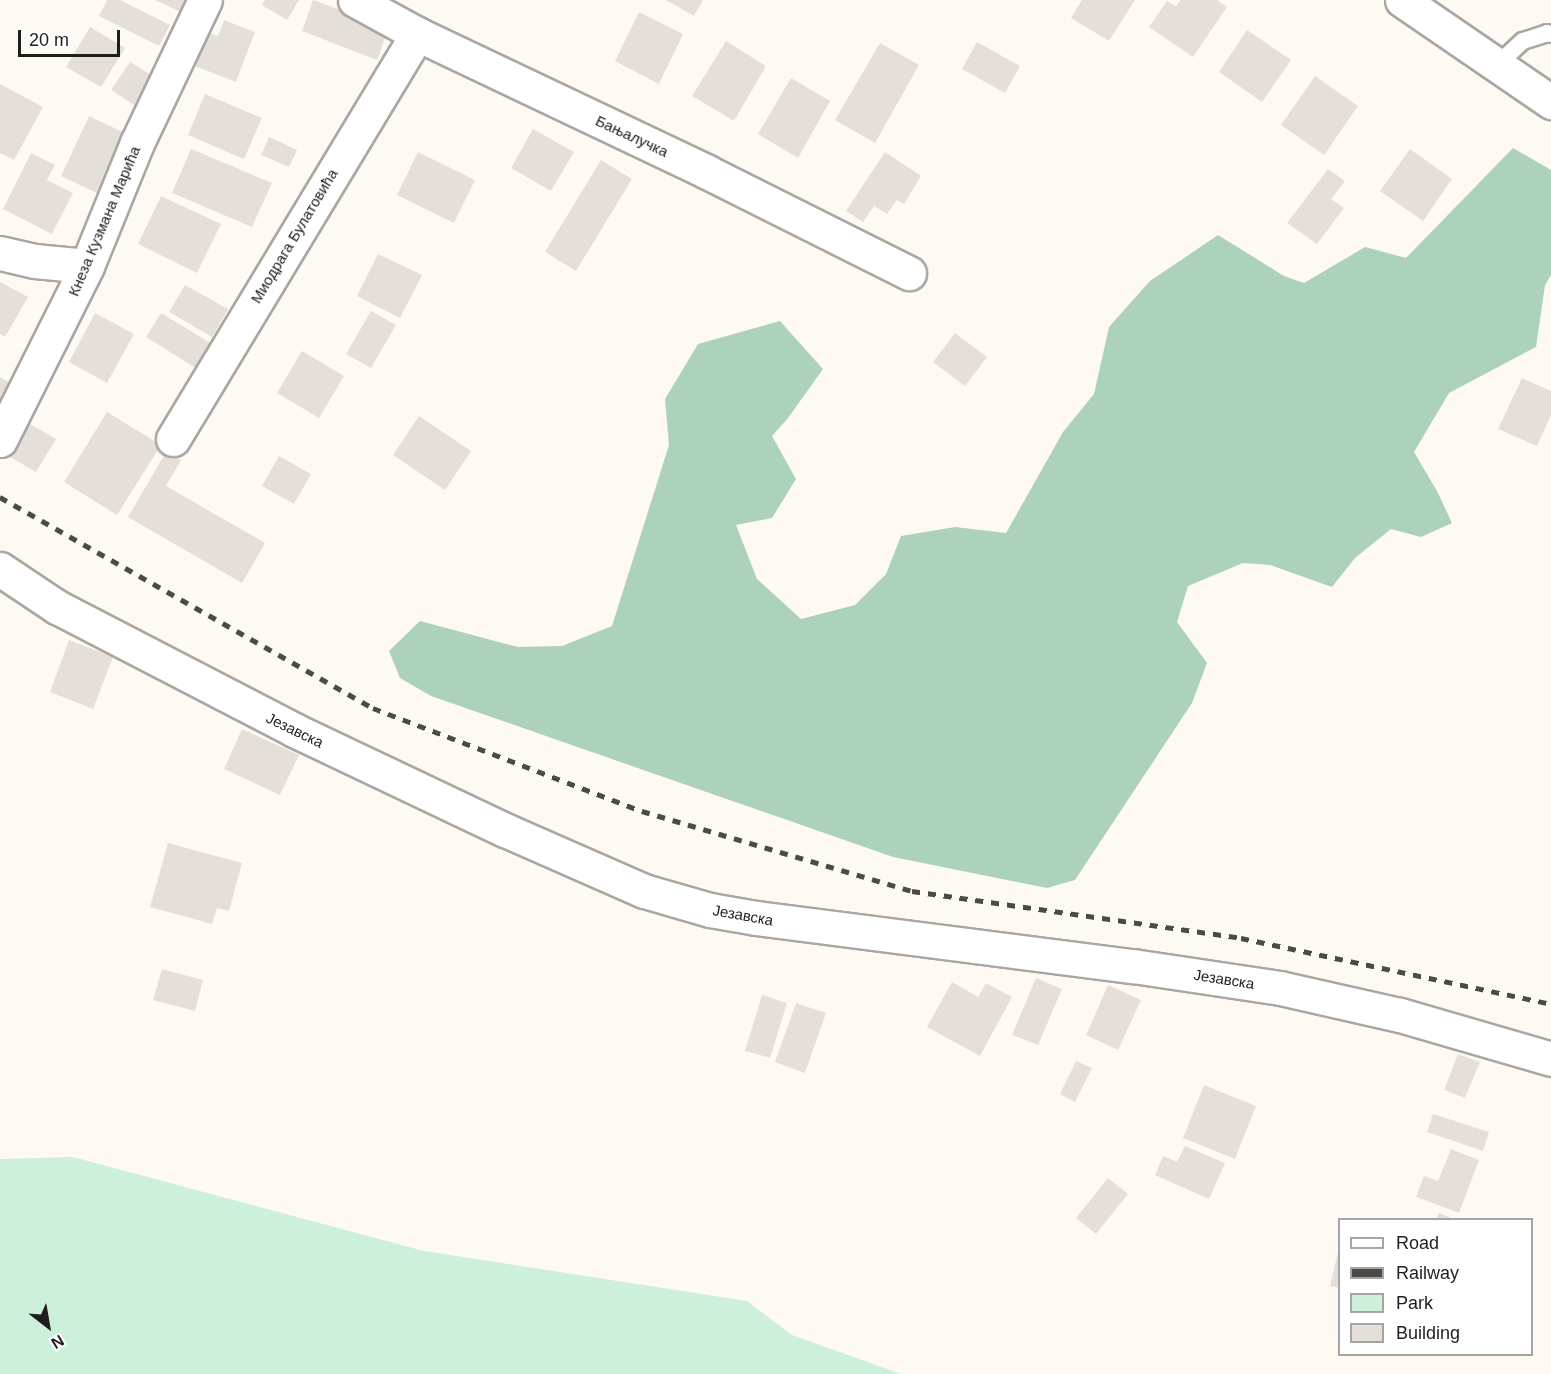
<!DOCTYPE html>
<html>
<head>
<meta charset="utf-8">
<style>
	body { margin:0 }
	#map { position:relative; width:1551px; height:1374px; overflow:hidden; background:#fff9f4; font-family:Arial,sans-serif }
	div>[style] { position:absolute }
	.green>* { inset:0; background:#cdf0da }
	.forest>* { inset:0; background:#acd2ba }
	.building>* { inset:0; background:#e5dfda }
	.roads { filter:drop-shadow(2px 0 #aba6a1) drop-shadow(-2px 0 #aba6a1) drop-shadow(0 2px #aba6a1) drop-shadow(0 -2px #aba6a1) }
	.lane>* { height:16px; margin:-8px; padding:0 8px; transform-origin:8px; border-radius:8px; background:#fff }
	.street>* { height:33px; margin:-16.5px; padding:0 16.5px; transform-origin:16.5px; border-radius:16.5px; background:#fff }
	.secondary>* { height:33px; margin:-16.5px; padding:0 16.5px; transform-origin:16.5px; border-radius:16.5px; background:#fff }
	.rail>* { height:4.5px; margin-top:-2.25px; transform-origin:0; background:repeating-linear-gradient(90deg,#4c4946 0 8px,transparent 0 16px) }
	span { translate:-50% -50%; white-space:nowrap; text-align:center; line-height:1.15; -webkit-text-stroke:6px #fff; paint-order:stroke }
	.street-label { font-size:15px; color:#201e1c }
	.legend { position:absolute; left:1338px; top:1218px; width:195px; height:138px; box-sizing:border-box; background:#fff; border:2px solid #a6a5a4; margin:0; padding:8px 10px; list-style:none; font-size:18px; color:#201e1c }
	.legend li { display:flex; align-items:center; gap:12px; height:30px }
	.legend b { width:30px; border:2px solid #a6a5a4 }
	.north { position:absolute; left:18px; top:1296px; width:60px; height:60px; -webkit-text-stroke:4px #fff; paint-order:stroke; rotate:149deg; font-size:16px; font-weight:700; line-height:24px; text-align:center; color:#201e1c }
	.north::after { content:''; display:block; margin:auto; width:21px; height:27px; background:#201e1c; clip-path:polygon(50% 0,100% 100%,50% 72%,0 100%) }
	.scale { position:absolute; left:18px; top:30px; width:102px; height:27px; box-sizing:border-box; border:3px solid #201e1c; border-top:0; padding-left:8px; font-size:18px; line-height:21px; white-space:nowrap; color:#201e1c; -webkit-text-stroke:4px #fff; paint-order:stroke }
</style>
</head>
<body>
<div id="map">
	<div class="green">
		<div style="clip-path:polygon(73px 1157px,424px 1251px,747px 1301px,792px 1335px,901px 1374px,0 1374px,0 1159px)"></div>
	</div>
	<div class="forest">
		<div style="clip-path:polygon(1513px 148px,1551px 170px,1551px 275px,1545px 285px,1536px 347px,1449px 393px,1414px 452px,1437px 491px,1452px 523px,1421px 537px,1391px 529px,1355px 558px,1332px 587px,1270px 565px,1243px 563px,1188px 586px,1177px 622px,1207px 663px,1192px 703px,1075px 880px,1047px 888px,893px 857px,431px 696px,400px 678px,389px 651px,420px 621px,518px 647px,562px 646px,612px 626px,669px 445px,665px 399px,698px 344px,780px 321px,823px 369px,788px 418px,772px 436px,796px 479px,772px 518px,736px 525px,757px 579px,801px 619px,855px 605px,886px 574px,901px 536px,955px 527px,1006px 533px,1063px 432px,1094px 394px,1109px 327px,1150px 281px,1218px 235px,1284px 276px,1304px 283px,1365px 247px,1406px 258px)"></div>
	</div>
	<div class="building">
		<div style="clip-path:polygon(107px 0,120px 0,170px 25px,159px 46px,99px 16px)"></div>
		<div style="clip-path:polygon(155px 0,192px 0,185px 14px)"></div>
		<div style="clip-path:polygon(265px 0,299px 0,287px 20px,262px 5px)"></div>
		<div style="clip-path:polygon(313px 0,375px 22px,372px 30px,386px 36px,377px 60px,302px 31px)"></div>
		<div style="clip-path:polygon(666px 0,703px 0,694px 16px)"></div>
		<div style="clip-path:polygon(1082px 0,1135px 0,1109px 41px,1071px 18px)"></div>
		<div style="clip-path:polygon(1181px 0,1217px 0,1227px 7px,1193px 57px,1149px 27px,1167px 1px,1176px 6px)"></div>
		<div style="clip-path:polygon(639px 12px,683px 34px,659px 84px,615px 61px)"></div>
		<div style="clip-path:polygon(224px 20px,255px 32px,236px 82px,195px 66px,208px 33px,218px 36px)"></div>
		<div style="clip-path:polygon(90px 27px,125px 48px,101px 87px,66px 67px)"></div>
		<div style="clip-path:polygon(1247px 30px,1291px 60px,1262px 102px,1219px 72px)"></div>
		<div style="clip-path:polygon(726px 41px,766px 66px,734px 121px,692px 96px)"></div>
		<div style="clip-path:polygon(977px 42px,1020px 66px,1005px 93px,962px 69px)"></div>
		<div style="clip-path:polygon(880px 43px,919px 65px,875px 143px,835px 120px)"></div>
		<div style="clip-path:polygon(130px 62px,156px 78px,137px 107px,111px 90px)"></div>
		<div style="clip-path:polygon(1315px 76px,1358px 106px,1324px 155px,1281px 125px)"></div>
		<div style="clip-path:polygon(791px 78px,830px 101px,798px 158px,758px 134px)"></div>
		<div style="clip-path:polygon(0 84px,43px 107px,14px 160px,0 153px)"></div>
		<div style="clip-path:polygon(205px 94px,262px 118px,244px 159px,188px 135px)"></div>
		<div style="clip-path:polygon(89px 116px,131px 136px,103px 196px,61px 176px)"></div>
		<div style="clip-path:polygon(533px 129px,574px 152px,551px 191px,511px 168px)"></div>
		<div style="clip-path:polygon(269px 137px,297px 150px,289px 167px,261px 155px)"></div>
		<div style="clip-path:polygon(191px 149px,272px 183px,252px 227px,172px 193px)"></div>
		<div style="clip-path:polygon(1410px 149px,1452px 179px,1423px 221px,1380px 191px)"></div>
		<div style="clip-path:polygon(418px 152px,475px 180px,454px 223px,397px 195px)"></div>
		<div style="clip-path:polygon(885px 152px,921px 176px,904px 204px,897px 200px,887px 214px,874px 206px,863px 222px,846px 211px)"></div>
		<div style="clip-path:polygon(31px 153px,55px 165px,47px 180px,73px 193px,52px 234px,3px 209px)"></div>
		<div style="clip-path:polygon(601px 160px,632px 179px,576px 271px,545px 252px)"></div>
		<div style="clip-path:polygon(1328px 169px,1345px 181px,1331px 199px,1344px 208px,1317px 244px,1287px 223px)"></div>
		<div style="clip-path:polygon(161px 196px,221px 224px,197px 273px,138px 244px)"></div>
		<div style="clip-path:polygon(378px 254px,422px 275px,400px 318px,357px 296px)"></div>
		<div style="clip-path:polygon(0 282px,28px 297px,5px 337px,0 334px)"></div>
		<div style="clip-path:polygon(185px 285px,228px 309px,212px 337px,169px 312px)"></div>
		<div style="clip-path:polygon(371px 311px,396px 325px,371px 368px,346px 354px)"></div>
		<div style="clip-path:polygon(95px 313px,134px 334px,107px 383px,69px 362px)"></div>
		<div style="clip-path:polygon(161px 313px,217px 347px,202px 372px,146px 337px)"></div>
		<div style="clip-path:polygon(955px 333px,987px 357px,965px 386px,933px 362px)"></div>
		<div style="clip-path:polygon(302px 351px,344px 376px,319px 418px,277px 393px)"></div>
		<div style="clip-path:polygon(0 377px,17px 387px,0 416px)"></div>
		<div style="clip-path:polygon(1522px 378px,1551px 391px,1551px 415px,1537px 446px,1498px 429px)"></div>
		<div style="clip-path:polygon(107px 412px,161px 445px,117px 515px,64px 482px)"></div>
		<div style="clip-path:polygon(419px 416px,471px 451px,445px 490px,393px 455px)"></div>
		<div style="clip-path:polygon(30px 424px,56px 439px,36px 472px,10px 457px)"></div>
		<div style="clip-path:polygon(166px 452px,181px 460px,166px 486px,265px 543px,242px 583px,128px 517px)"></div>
		<div style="clip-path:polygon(279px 456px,311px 474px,294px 504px,262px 486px)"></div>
		<div style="clip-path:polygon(69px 640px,113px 657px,93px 709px,50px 692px)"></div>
		<div style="clip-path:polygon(242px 729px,299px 755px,280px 795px,224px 769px)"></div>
		<div style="clip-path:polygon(168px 843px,242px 863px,229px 911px,217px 908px,212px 924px,150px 907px)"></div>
		<div style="clip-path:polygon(162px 969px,203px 980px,195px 1011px,153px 1000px)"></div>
		<div style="clip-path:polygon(1036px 978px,1062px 989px,1038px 1045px,1012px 1035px)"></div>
		<div style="clip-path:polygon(952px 982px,978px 997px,986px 983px,1012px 997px,980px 1056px,927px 1027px)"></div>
		<div style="clip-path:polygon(1108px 985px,1141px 1000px,1118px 1050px,1086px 1035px)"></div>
		<div style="clip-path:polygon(762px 995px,787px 1003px,770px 1058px,745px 1051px)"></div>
		<div style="clip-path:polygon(796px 1003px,826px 1013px,805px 1073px,775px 1062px)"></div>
		<div style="clip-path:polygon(1458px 1054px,1480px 1062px,1465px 1098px,1444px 1090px)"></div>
		<div style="clip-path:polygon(1076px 1061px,1092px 1068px,1075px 1102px,1060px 1094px)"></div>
		<div style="clip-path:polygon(1204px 1085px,1256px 1106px,1235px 1159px,1183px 1138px)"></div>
		<div style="clip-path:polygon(1433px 1114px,1489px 1132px,1483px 1151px,1427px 1132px)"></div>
		<div style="clip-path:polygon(1185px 1146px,1225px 1163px,1209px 1199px,1155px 1175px,1163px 1156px,1177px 1162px)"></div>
		<div style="clip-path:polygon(1451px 1149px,1479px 1160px,1459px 1213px,1416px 1197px,1424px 1176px,1438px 1181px)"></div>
		<div style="clip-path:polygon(1108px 1178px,1128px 1194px,1096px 1234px,1076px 1218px)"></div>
		<div style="clip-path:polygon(1439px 1213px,1454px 1219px,1454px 1220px,1436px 1220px)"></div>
		<div style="clip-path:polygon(1339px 1248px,1340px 1248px,1340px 1288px,1330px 1286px)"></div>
	</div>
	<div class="roads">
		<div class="lane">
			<div style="left:1498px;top:64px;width:34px;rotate:-43deg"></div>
			<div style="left:1523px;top:41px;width:25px;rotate:-18deg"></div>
			<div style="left:1547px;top:33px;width:4px;rotate:14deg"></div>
		</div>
		<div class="street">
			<div style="left:355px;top:0;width:71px;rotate:28.7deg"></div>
			<div style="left:417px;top:34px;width:321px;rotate:25.4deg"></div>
			<div style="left:707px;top:172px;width:226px;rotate:26.6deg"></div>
			<div style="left:0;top:253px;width:36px;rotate:13deg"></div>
			<div style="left:35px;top:261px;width:52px;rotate:5.5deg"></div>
			<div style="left:173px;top:439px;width:473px;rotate:-58.9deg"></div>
			<div style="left:0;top:440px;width:195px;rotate:-63.4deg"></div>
			<div style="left:87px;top:266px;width:133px;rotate:-67.9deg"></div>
			<div style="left:137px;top:143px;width:158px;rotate:-64.6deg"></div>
			<div style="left:0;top:569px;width:69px;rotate:33.7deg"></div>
			<div style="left:57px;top:607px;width:267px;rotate:27.4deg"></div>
			<div style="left:294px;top:730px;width:233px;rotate:25.4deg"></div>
			<div style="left:505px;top:830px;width:152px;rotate:23.7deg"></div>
			<div style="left:644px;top:891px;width:69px;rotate:16.1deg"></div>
			<div style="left:710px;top:910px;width:47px;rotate:9.9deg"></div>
			<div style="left:756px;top:918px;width:380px;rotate:7.3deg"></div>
			<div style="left:1133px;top:966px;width:149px;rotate:8.5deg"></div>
			<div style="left:1280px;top:988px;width:123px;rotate:12.7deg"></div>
			<div style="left:1400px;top:1015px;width:157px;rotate:16.2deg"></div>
		</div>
		<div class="secondary">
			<div style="left:1402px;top:0;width:181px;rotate:34.4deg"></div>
		</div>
	</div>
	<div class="rail">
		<div style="left:0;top:497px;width:429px;rotate:29.5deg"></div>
		<div style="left:373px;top:708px;width:288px;rotate:21deg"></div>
		<div style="left:642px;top:811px;width:282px;rotate:16.5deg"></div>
		<div style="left:912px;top:891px;width:332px;rotate:8.1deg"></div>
		<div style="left:1241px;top:938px;width:317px;rotate:12deg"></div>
	</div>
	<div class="street-label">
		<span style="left:632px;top:136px;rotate:25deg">Бањалучка</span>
		<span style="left:104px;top:221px;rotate:-67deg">Кнеза Кузмана Марића</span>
		<span style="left:294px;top:236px;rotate:-59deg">Миодрага Булатовића</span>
		<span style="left:295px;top:730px;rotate:26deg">Језавска</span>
		<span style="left:743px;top:915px;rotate:10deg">Језавска</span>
		<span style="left:1224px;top:979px;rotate:9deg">Језавска</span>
	</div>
	<ul class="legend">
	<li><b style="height:8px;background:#fff"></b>Road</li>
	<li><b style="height:8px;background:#4c4946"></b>Railway</li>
	<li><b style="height:16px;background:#cdf0da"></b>Park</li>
	<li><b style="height:16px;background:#e5dfda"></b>Building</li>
	</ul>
	<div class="north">N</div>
	<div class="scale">20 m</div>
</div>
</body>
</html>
